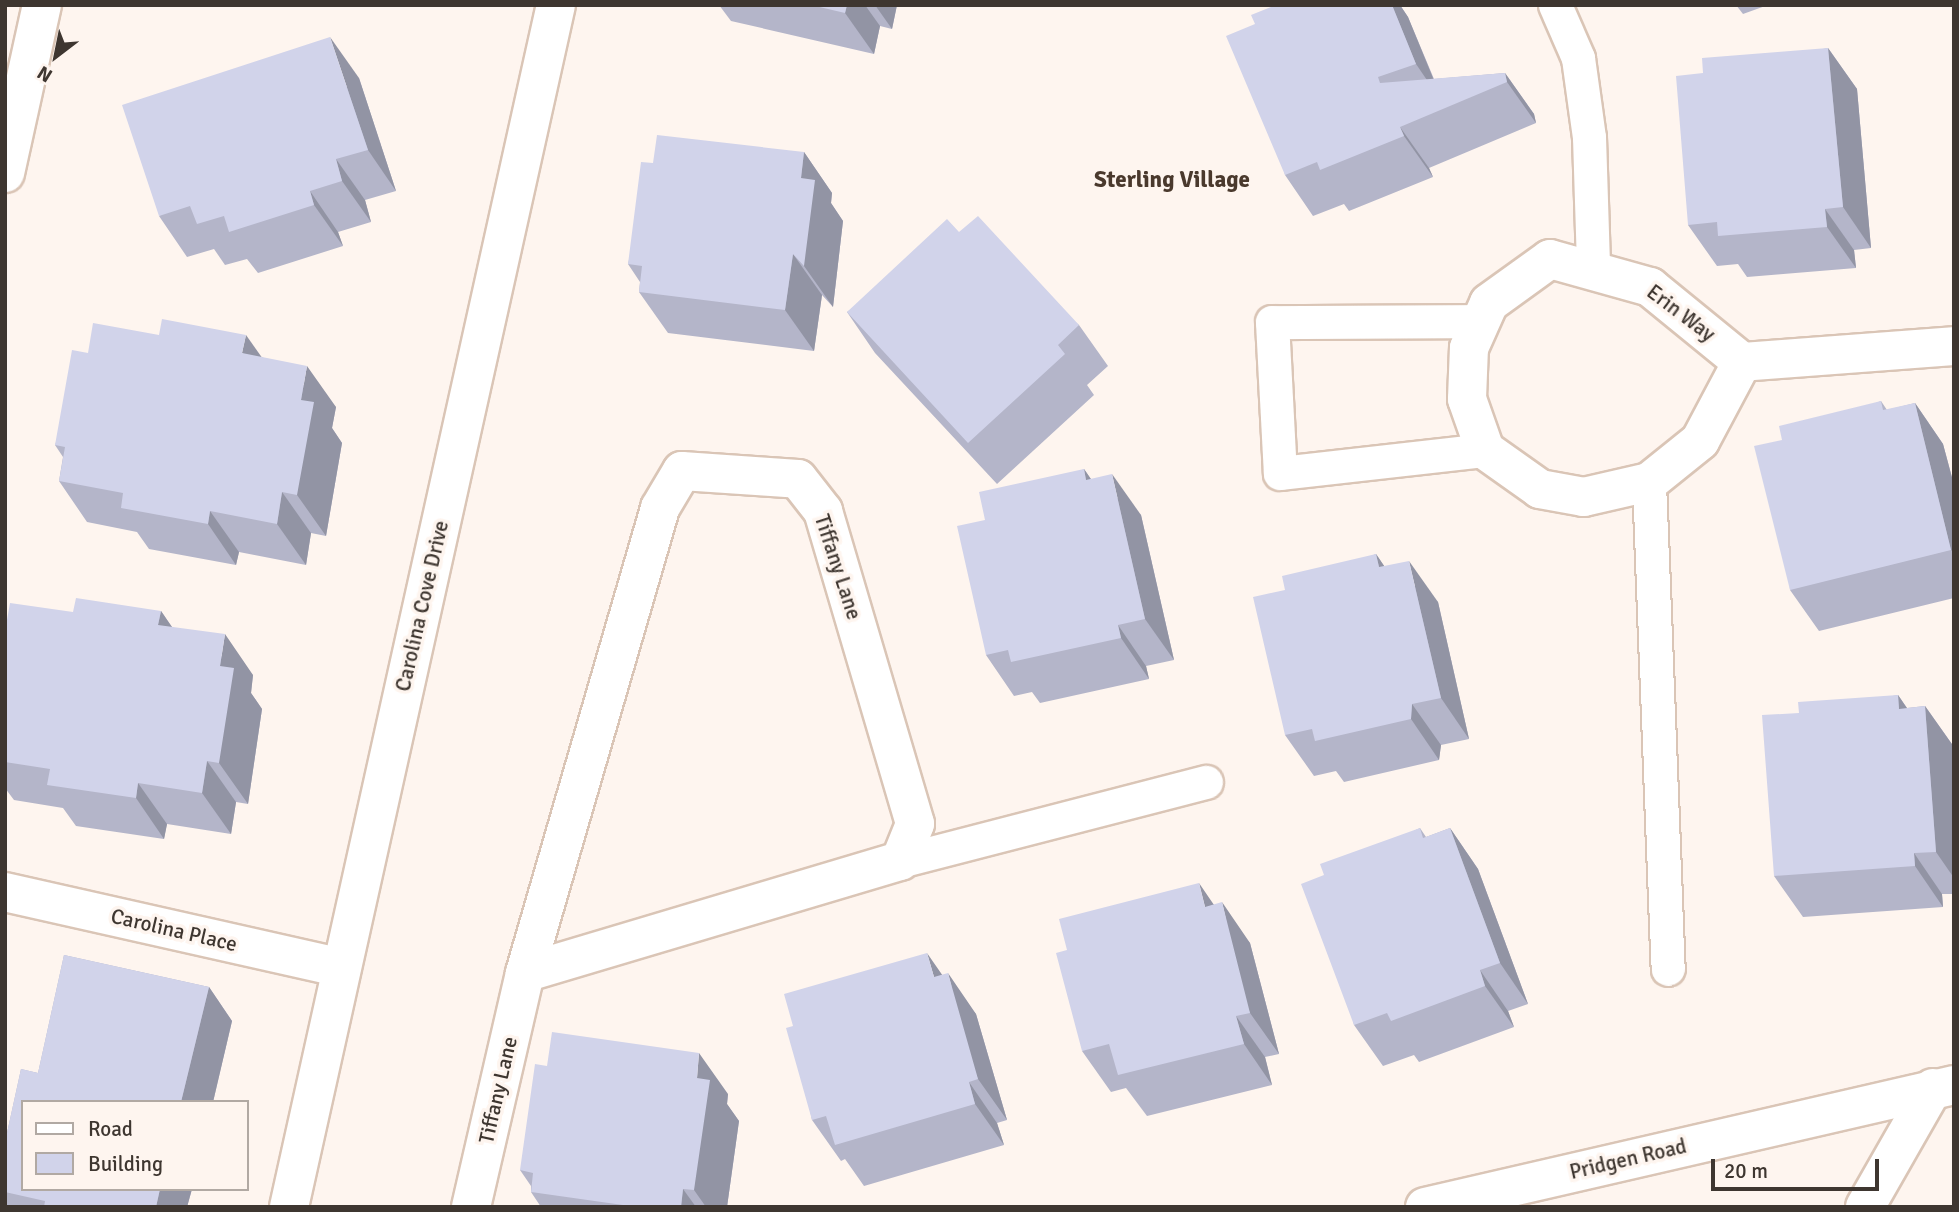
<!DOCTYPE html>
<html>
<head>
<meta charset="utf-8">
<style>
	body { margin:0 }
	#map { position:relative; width:1959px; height:1212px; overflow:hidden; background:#fef5ef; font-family:Signika,sans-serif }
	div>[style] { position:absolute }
	.roads { filter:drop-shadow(2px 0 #dac5b6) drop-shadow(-2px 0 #dac5b6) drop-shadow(0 2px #dac5b6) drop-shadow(0 -2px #dac5b6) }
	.service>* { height:33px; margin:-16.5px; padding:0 16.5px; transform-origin:16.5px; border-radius:16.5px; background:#fff }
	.minor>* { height:38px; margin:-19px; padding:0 19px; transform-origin:19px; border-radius:19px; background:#fff }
	.wall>* { inset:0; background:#b4b5c9 }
	.shaded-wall>* { inset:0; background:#9294a4 }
	.building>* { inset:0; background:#d1d3ea }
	span { translate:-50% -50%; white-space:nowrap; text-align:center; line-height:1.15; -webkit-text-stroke:7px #fef5ef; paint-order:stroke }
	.street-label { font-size:21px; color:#3e3630 }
	.neighbourhood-label { font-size:23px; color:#4a392d; font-weight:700 }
	.frame { position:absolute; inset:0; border:7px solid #3e3630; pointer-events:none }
	.legend { position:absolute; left:21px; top:1100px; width:228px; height:91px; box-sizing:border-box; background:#fef5ef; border:2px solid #b1a9a3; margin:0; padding:9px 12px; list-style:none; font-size:21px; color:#3e3630 }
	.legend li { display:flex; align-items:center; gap:14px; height:35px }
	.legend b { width:35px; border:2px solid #b1a9a3 }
	.north { position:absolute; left:21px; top:21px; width:70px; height:70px; -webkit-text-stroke:5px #fef5ef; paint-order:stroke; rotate:212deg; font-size:19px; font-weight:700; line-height:28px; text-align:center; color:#3e3630 }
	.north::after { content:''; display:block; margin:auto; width:24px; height:32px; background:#3e3630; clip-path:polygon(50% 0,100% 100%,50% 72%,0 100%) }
	.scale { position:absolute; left:1711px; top:1159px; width:168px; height:32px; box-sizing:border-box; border:4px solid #3e3630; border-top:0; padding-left:9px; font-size:21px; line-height:24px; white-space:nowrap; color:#3e3630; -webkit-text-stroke:5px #fef5ef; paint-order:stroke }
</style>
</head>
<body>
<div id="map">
	<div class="roads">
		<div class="service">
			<div style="left:1555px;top:5px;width:58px;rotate:66.5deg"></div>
			<div style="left:1578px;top:58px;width:80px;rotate:82.1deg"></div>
			<div style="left:1589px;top:137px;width:129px;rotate:88.2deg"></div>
			<div style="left:1481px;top:321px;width:209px;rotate:179.7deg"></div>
			<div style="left:1272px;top:322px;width:151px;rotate:87deg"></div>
			<div style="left:1280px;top:473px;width:206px;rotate:-6.4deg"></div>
			<div style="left:1649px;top:482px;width:487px;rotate:87.8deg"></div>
			<div style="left:900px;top:861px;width:316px;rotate:-14.5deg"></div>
		</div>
		<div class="minor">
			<div style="left:5px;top:173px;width:172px;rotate:-77.6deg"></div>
			<div style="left:1742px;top:362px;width:89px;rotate:118deg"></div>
			<div style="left:1700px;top:441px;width:65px;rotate:141.2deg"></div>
			<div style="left:1649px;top:482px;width:67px;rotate:167deg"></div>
			<div style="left:1584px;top:497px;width:45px;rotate:-169.7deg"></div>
			<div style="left:1540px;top:489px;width:67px;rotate:-144.7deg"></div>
			<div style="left:1485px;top:450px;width:54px;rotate:-109.4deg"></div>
			<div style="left:1467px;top:399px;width:51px;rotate:-87.8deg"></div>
			<div style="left:1469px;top:348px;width:49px;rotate:-66deg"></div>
			<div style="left:1489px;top:303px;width:75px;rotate:-35.8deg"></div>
			<div style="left:1550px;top:259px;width:104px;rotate:15.6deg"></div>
			<div style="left:1650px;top:287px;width:119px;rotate:39.2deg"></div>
			<div style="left:1742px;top:362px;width:213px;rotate:-4.3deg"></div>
			<div style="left:5px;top:892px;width:345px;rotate:12.7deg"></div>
			<div style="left:289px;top:1207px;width:1231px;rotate:-77.48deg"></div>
			<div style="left:471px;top:1207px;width:240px;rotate:-77deg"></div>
			<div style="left:525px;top:973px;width:484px;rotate:-73.8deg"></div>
			<div style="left:660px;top:508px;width:43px;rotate:-59.3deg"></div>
			<div style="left:682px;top:471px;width:116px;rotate:3.9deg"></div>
			<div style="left:798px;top:479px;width:41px;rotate:52deg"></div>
			<div style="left:823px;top:511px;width:326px;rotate:73.6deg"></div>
			<div style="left:915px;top:824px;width:40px;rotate:112deg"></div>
			<div style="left:900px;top:861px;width:391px;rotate:163.4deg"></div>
			<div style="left:1425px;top:1207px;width:543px;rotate:-12.99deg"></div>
			<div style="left:1865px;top:1207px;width:137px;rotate:-60.3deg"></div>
		</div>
	</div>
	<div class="wall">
		<div style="clip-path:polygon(719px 5px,897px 5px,892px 29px,880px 26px,874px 54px,731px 21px)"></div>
		<div style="clip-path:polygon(1276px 5px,1400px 5px,1408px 17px,1434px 79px,1505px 73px,1534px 114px,1536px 123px,1429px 168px,1433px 177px,1349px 211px,1344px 204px,1313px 216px,1285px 175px,1255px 24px)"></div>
		<div style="clip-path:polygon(1736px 5px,1768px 5px,1743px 14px)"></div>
		<div style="clip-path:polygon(1828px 48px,1857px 89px,1871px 248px,1854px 250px,1856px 268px,1747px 277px,1738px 264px,1717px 266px,1688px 225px,1703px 73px)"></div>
		<div style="clip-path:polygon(359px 78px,396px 191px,365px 200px,371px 222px,338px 232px,343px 246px,258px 273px,247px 259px,225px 265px,214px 249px,187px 257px,159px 216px)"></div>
		<div style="clip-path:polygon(804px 152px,832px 193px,831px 203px,843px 221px,833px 307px,822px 295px,814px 351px,668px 333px,639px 292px,640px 282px,628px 264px,653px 163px)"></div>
		<div style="clip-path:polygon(959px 232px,1079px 325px,1108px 366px,1087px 385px,1094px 395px,997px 484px,875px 353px,847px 312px)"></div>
		<div style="clip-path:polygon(88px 353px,262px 357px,336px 407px,332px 428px,342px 443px,326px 536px,311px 533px,306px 565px,239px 552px,236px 565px,149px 549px,137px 532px,87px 522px,59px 481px,63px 457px,55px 445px)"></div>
		<div style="clip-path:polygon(1881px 401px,1887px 410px,1915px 403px,1943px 444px,1954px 485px,1954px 598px,1819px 631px,1790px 590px,1782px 440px)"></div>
		<div style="clip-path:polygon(1084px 469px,1091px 479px,1141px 515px,1174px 660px,1146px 666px,1149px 679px,1040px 703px,1032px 692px,1014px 696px,986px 655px,985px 520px)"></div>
		<div style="clip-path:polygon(1376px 554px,1384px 566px,1438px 602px,1469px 739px,1441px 745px,1439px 760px,1344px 782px,1336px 771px,1314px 776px,1285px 735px,1285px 590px)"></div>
		<div style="clip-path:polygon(161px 611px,172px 627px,253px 675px,251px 693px,262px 709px,248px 804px,236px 802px,231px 834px,167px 824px,164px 839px,76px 826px,63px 808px,14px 800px,5px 788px,5px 631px,73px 612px)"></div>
		<div style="clip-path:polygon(1898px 695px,1907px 708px,1925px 706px,1954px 747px,1954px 894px,1942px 894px,1943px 907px,1803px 917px,1774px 876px,1799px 713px)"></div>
		<div style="clip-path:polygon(1420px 828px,1426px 837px,1450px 828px,1478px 869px,1528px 1004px,1508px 1011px,1514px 1027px,1419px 1062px,1414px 1055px,1383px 1066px,1354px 1025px,1324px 875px)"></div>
		<div style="clip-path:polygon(1213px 904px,1250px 943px,1279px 1054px,1265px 1057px,1272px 1085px,1147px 1116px,1126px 1088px,1111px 1092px,1082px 1051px)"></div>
		<div style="clip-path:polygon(64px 955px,209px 987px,232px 1021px,213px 1102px,23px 1102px,23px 1189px,192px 1189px,187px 1207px,7px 1207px,5px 1204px,5px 1142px,21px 1069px,38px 1073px)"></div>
		<div style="clip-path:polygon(942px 975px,976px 1014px,1007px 1120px,997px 1123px,1004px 1145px,864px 1186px,845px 1159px,841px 1161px,812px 1120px,793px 1026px)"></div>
		<div style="clip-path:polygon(728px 1094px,727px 1104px,739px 1121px,727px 1207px,541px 1207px,531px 1192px,531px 1186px,520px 1170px)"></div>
	</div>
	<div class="shaded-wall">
		<div style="clip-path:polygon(847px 5px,865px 5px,880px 26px,874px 54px,845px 13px)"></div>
		<div style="clip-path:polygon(875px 5px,897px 5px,892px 29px)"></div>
		<div style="clip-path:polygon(1392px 5px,1400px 5px,1408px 17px,1444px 105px,1416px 64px)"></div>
		<div style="clip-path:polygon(330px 37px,359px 78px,396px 191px,368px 150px)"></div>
		<div style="clip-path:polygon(1828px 48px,1857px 89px,1871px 248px,1843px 207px)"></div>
		<div style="clip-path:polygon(1505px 73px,1534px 114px,1536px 123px,1507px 82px)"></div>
		<div style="clip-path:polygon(1400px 127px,1429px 168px,1433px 177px,1404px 136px)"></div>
		<div style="clip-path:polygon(804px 152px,832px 193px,831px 203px,843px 221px,833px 307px,804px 266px,801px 178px)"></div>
		<div style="clip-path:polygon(336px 159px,365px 200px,371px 222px,342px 181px)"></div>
		<div style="clip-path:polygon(310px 191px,338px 232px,343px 246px,314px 205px)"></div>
		<div style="clip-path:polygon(1825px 209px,1854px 250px,1856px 268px,1827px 227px)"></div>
		<div style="clip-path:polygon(793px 254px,822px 295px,814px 351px,785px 310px)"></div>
		<div style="clip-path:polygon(246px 335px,275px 376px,242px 353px)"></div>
		<div style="clip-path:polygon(307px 366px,336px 407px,332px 428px,342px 443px,326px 536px,297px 495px,301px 400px)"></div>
		<div style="clip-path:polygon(1915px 403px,1943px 444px,1954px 485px,1954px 553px,1951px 550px)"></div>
		<div style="clip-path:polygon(1084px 469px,1112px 510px,1086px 480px)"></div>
		<div style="clip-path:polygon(1112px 474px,1141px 515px,1174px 660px,1145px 619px)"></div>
		<div style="clip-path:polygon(282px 492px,311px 533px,306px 565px,277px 524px)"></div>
		<div style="clip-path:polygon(210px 511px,239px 552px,236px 565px,208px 524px)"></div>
		<div style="clip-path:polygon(1376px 554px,1404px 595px,1379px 567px)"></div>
		<div style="clip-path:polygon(1409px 561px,1438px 602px,1469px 739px,1441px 698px)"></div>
		<div style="clip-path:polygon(161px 611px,189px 652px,158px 625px)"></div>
		<div style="clip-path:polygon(1118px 625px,1146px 666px,1149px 679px,1121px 638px)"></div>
		<div style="clip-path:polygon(225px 634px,253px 675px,251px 693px,262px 709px,248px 804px,219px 763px,220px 666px)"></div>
		<div style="clip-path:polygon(1898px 695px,1926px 736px,1899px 709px)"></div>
		<div style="clip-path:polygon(1412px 704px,1441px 745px,1439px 760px,1411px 719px)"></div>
		<div style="clip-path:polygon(1925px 706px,1954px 747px,1954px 878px,1936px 852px)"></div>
		<div style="clip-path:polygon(207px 761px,236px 802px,231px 834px,202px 793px)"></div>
		<div style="clip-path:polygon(138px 783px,167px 824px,164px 839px,136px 798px)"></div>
		<div style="clip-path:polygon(1450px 828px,1478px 869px,1528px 1004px,1500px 963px)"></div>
		<div style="clip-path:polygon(1914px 853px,1942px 894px,1943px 907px,1915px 866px)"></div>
		<div style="clip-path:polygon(1199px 883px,1227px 924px,1222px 902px,1250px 943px,1279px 1054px,1250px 1013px,1205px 907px)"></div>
		<div style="clip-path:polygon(927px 953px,952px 989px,948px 973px,976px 1014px,1007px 1120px,978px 1079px,934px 977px)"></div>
		<div style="clip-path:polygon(1480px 970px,1508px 1011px,1514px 1027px,1485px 986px)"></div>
		<div style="clip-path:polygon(209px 987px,232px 1021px,213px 1102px,181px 1102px)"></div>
		<div style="clip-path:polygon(1236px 1016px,1265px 1057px,1272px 1085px,1244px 1044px)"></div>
		<div style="clip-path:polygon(699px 1053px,728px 1094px,727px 1104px,739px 1121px,727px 1207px,706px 1207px,694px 1190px,697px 1078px)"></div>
		<div style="clip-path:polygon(969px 1082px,997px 1123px,1004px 1145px,975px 1104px)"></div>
		<div style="clip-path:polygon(160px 1189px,192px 1189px,187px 1207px,156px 1207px)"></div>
		<div style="clip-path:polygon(683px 1189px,696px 1207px,681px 1207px)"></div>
	</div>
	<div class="building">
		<div style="clip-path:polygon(811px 5px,847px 5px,845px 13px)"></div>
		<div style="clip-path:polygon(1276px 5px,1392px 5px,1416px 64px,1378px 77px,1380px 83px,1505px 73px,1507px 82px,1400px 127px,1404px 136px,1320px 170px,1317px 162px,1285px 175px,1226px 36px,1255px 24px,1251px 15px)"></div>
		<div style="clip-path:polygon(330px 37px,368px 150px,336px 159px,342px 181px,310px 191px,314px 205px,229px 232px,224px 216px,197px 224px,190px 206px,159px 216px,122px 105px)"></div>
		<div style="clip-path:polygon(1828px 48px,1843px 207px,1825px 209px,1827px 227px,1718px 236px,1717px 222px,1688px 225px,1676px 76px,1703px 73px,1702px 58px)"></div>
		<div style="clip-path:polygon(657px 135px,804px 152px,801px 178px,815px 180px,804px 266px,793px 254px,785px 310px,639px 292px,642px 266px,628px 264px,641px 162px,653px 163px)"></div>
		<div style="clip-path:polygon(978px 216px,1079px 325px,1058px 345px,1065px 354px,968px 443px,847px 312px,947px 219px,959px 232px)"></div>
		<div style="clip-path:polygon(162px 319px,246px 335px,242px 353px,307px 366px,301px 400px,314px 402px,297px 495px,282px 492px,277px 524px,210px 511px,208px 524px,121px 508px,123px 493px,59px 481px,65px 447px,55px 445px,72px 350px,88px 353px,93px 323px,159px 335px)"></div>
		<div style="clip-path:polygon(1881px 401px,1883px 410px,1915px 403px,1951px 550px,1790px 590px,1754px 446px,1782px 440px,1779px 426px)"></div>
		<div style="clip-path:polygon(1084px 469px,1086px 480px,1112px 474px,1145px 619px,1118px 625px,1121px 638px,1011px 662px,1008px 650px,986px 655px,957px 526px,985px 520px,979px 492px)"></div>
		<div style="clip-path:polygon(1376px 554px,1379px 567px,1409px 561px,1441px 698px,1412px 704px,1411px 719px,1315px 741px,1312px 729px,1285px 735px,1253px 597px,1285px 590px,1282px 576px)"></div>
		<div style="clip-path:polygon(76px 598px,161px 611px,158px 625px,225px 634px,220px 666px,234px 668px,219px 763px,207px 761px,202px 793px,138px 783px,136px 798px,47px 785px,50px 769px,5px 762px,5px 631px,10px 603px,73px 612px)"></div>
		<div style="clip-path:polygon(1898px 695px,1899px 709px,1925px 706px,1936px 852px,1914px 853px,1915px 866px,1774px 876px,1762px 715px,1799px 713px,1798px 702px)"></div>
		<div style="clip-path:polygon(1420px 828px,1423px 838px,1450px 828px,1500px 963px,1480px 970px,1485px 986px,1391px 1021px,1387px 1013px,1354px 1025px,1301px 884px,1324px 875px,1320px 864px)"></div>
		<div style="clip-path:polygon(1199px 883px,1205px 907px,1222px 902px,1250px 1013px,1236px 1016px,1244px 1044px,1118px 1075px,1109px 1044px,1082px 1051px,1056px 953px,1067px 950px,1059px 919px)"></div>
		<div style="clip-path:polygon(927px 953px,934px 977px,948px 973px,978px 1079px,969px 1082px,975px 1104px,835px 1145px,826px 1116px,812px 1120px,786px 1028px,793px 1026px,784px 994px)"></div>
		<div style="clip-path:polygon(64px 955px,209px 987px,181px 1102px,23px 1102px,23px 1189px,160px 1189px,156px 1207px,44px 1207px,45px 1201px,5px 1192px,5px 1142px,21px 1069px,38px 1073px)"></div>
		<div style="clip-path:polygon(552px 1032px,699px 1053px,697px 1078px,710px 1080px,694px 1190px,683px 1189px,681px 1207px,637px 1207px,531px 1192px,533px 1173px,520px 1170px,535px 1064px,547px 1066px)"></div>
	</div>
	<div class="street-label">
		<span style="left:1681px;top:313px;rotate:37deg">Erin Way</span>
		<span style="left:838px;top:567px;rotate:72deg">Tiffany Lane</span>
		<span style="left:422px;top:606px;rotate:-77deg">Carolina Cove Drive</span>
		<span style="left:174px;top:930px;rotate:13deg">Carolina Place</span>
		<span style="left:498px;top:1090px;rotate:-77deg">Tiffany Lane</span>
		<span style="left:1628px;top:1159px;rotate:-13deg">Pridgen Road</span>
	</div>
	<div class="neighbourhood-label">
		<span style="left:1172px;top:180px">Sterling Village</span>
	</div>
	<div class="frame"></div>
	<ul class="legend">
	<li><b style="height:9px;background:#fff"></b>Road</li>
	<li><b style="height:19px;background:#d1d3ea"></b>Building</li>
	</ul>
	<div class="north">N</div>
	<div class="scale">20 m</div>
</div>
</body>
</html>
